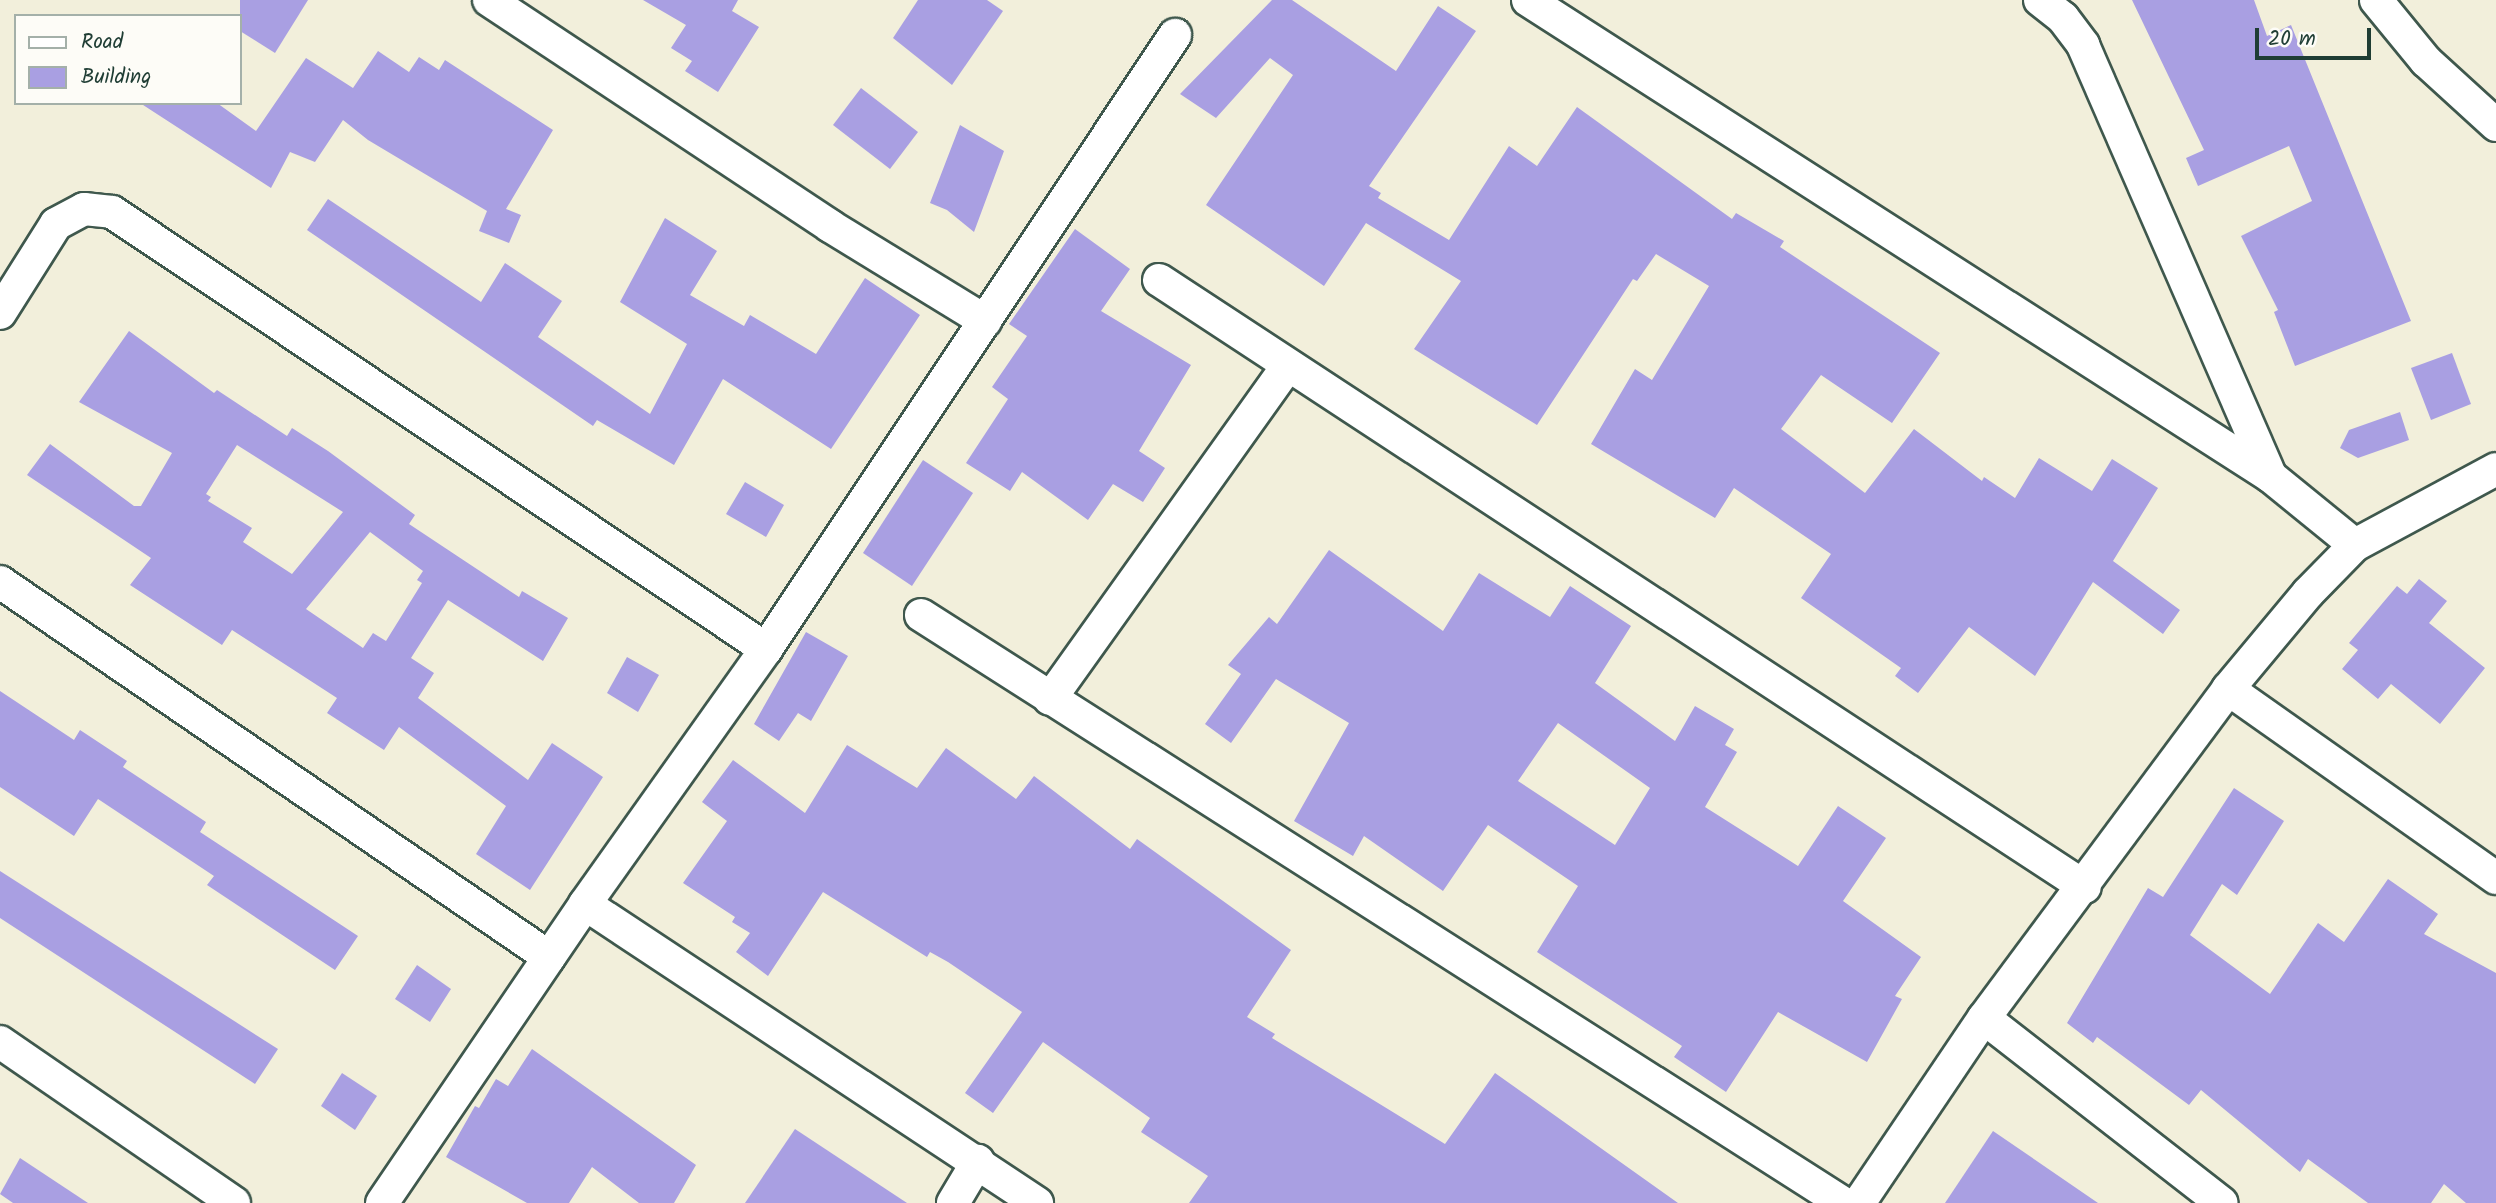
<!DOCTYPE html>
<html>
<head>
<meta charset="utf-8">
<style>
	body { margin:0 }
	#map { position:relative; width:2496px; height:1203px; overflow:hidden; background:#f2efdb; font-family:Kalam,sans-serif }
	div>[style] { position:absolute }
	.building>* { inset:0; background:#a99fe2 }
	.roads { filter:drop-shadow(2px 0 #3f584d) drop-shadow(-2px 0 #3f584d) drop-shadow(0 2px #3f584d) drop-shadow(0 -2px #3f584d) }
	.street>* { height:32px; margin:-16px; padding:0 16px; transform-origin:16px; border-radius:16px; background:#fff }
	span { translate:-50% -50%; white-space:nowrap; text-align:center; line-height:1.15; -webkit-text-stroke:5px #fdfcf7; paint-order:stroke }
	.legend { position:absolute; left:14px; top:14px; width:228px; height:91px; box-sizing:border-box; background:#fdfcf7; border:2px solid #a4b0a9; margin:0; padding:9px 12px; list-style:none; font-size:21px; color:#1f3d34 }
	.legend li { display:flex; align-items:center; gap:14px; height:35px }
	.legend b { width:35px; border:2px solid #a4b0a9 }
	.scale { position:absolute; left:2255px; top:28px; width:116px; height:32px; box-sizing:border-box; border:4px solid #1f3d34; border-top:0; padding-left:9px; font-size:21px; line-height:24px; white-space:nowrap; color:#1f3d34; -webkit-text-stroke:5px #fdfcf7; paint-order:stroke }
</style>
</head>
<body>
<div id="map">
	<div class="building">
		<div style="clip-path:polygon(240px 0,308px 0,275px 53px,240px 31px)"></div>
		<div style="clip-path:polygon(643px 0,738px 0,732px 11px,759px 27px,718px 92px,685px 71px,692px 61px,671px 48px,686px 25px)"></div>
		<div style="clip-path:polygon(918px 0,987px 0,1003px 11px,952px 85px,893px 38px)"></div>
		<div style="clip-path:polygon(1272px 0,1292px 0,1396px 71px,1438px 6px,1476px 31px,1369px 186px,1381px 193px,1378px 198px,1449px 240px,1509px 146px,1537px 166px,1577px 107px,1732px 219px,1736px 213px,1784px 241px,1780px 247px,1940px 353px,1892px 423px,1821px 375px,1781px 429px,1865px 493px,1914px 429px,1982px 481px,1984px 477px,2015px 498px,2039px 458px,2092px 491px,2112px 459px,2158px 488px,2113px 561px,2180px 610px,2163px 634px,2093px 582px,2035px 676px,1969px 627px,1918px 693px,1895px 676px,1901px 668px,1801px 598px,1831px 554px,1734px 488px,1715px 518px,1591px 444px,1635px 369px,1652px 380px,1709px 286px,1656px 254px,1637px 281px,1633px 279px,1537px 425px,1414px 349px,1461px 281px,1366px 223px,1324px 286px,1206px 205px,1293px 75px,1270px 58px,1216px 118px,1180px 94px)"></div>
		<div style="clip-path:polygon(2132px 0,2254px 0,2267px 36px,2291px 25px,2411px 321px,2295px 366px,2274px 312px,2278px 310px,2241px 236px,2312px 201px,2289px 146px,2198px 186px,2186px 158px,2204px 150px)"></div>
		<div style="clip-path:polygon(378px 51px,409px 72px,419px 57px,439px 70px,445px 60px,553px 130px,506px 209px,521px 215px,509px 243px,479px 231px,487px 211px,368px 140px,343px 120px,315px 162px,290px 152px,271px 188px,140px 103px,217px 103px,256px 131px,306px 58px,353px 88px)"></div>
		<div style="clip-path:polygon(861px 88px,918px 132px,890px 169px,833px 125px)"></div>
		<div style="clip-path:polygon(960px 125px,1004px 151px,974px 232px,947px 210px,930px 203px)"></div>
		<div style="clip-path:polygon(328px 199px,481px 302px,505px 263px,562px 301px,538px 337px,650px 414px,687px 344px,620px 302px,665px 218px,717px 251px,690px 295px,744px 326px,750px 315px,816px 354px,865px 278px,920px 315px,831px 449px,723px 379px,674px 465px,597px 420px,593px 426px,307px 230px)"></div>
		<div style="clip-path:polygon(1075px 229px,1130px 269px,1101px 311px,1191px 365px,1139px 451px,1165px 468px,1143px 502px,1113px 484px,1088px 520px,1022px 472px,1010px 491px,966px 463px,1008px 399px,992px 387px,1027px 336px,1009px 324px)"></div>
		<div style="clip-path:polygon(evenodd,129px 331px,214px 393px,217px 390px,287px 436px,292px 428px,328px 451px,415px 515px,409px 524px,519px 597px,522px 591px,568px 618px,543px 661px,448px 600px,411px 658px,434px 673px,418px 698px,528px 780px,552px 743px,603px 777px,530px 890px,476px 854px,506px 806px,399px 727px,384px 750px,327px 713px,337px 698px,232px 630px,222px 645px,130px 585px,151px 558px,27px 475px,50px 444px,134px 506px,141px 506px,172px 453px,79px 402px,129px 331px,237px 445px,343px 512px,292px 574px,243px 542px,252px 528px,208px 501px,211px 497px,206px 494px,237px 445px,129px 331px,370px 532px,423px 571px,417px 580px,422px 583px,386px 641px,373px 633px,363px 648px,306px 609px,370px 532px)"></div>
		<div style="clip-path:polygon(2452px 353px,2471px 404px,2431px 420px,2411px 368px)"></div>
		<div style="clip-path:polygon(2400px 412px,2409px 440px,2358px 458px,2340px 448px,2349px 430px)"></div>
		<div style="clip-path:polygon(923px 460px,973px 493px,912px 586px,863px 553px)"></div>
		<div style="clip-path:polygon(745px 482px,784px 505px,766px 537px,726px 514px)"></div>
		<div style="clip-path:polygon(evenodd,1329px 550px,1443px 631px,1479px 573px,1550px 617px,1570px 586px,1631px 626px,1595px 683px,1675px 741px,1695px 706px,1734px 729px,1725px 745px,1737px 752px,1705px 807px,1798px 866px,1838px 806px,1886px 838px,1843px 901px,1921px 957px,1895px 996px,1902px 999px,1867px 1062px,1778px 1012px,1726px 1092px,1674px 1057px,1682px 1046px,1537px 952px,1578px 886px,1488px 825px,1443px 891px,1364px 836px,1353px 856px,1294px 821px,1349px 723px,1276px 679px,1231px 743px,1205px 724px,1241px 674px,1228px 665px,1269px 617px,1277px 624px,1329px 550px,1558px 723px,1650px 788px,1615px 845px,1518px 781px,1558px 723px)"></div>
		<div style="clip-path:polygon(2419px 579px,2447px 601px,2429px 623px,2485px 668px,2440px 724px,2391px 684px,2378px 699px,2342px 669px,2358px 650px,2349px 643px,2397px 586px,2407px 594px)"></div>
		<div style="clip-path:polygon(806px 632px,848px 656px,811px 721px,798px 713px,779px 741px,754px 724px)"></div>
		<div style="clip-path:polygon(627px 657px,659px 675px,638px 712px,607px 693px)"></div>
		<div style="clip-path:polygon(0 691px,74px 740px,80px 730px,127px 761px,123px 767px,206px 822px,200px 832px,358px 936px,335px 970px,207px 885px,214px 876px,98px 799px,74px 836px,0 787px)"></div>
		<div style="clip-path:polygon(847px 745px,917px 788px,946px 748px,1016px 799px,1034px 776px,1130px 849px,1137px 839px,1291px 950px,1247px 1017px,1275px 1034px,1272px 1038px,1445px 1144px,1495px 1073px,1678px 1203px,1189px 1203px,1208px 1176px,1141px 1132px,1150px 1118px,1043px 1042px,993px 1113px,965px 1093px,1022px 1012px,948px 962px,930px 952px,927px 957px,823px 892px,768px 976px,736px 952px,750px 933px,732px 922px,735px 917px,683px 883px,727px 821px,702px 802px,733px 760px,805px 813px)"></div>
		<div style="clip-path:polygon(2234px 788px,2284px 821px,2237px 895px,2222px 884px,2190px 935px,2270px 994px,2318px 923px,2344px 942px,2388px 879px,2438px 914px,2424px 934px,2496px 973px,2496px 1203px,2466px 1203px,2444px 1184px,2431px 1203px,2368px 1203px,2308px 1159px,2300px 1172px,2201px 1090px,2189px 1105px,2097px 1037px,2093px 1043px,2067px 1023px,2148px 888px,2163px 897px)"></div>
		<div style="clip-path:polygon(0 871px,278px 1049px,255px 1084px,0 918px)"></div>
		<div style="clip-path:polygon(417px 965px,451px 989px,430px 1022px,395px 999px)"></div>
		<div style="clip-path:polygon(532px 1049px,696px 1165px,674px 1203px,639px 1203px,592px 1167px,569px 1203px,527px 1203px,446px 1157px,475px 1106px,479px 1108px,496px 1079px,508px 1086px)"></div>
		<div style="clip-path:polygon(342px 1073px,377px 1096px,355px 1130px,321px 1106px)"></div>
		<div style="clip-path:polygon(795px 1129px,907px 1203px,745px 1203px)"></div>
		<div style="clip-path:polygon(1993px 1131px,2098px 1203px,1945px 1203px)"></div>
		<div style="clip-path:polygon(20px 1158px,88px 1203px,13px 1203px,0 1194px)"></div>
	</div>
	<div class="roads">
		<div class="street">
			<div style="left:489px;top:0;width:409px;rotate:33.5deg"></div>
			<div style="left:830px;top:226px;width:182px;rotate:31.5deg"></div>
			<div style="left:1528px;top:0;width:882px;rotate:32.68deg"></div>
			<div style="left:2270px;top:476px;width:109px;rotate:39.1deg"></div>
			<div style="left:2040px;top:0;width:29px;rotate:38deg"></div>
			<div style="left:2063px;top:18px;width:34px;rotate:53deg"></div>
			<div style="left:2083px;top:45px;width:470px;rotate:66.5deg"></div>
			<div style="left:2376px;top:0;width:79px;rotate:50.7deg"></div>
			<div style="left:2426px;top:61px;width:95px;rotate:42.4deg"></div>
			<div style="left:1159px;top:280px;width:1107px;rotate:33.25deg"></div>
			<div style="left:0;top:313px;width:105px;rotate:-57.8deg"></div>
			<div style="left:56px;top:224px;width:32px;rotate:-28deg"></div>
			<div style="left:84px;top:209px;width:28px;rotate:6deg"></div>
			<div style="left:112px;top:212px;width:787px;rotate:33.75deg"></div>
			<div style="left:0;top:582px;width:665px;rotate:34.34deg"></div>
			<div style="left:921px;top:615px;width:1094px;rotate:32.53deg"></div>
			<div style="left:2228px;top:689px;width:328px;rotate:35.2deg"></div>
			<div style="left:1050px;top:699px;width:410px;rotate:-54.5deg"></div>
			<div style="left:585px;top:904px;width:542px;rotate:33.48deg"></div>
			<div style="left:1984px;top:1018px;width:301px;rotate:37.9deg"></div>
			<div style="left:0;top:1042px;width:284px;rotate:34.5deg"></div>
			<div style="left:382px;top:1203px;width:361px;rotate:-55.8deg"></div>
			<div style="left:585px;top:904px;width:313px;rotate:-54.6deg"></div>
			<div style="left:766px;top:649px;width:738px;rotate:-56.33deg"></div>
			<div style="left:953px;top:1203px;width:49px;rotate:-59.2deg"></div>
			<div style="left:1859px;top:1203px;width:223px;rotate:-56deg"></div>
			<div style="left:1984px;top:1018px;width:410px;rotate:-53.4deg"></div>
			<div style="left:2228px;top:689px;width:125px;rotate:-50.2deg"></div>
			<div style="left:2308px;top:593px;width:67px;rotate:-45.6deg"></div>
			<div style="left:2355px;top:545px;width:160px;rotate:-28.3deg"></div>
		</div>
	</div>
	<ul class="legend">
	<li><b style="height:9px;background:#fff"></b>Road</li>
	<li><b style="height:19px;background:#a99fe2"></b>Building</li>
	</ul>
	<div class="scale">20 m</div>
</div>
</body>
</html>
